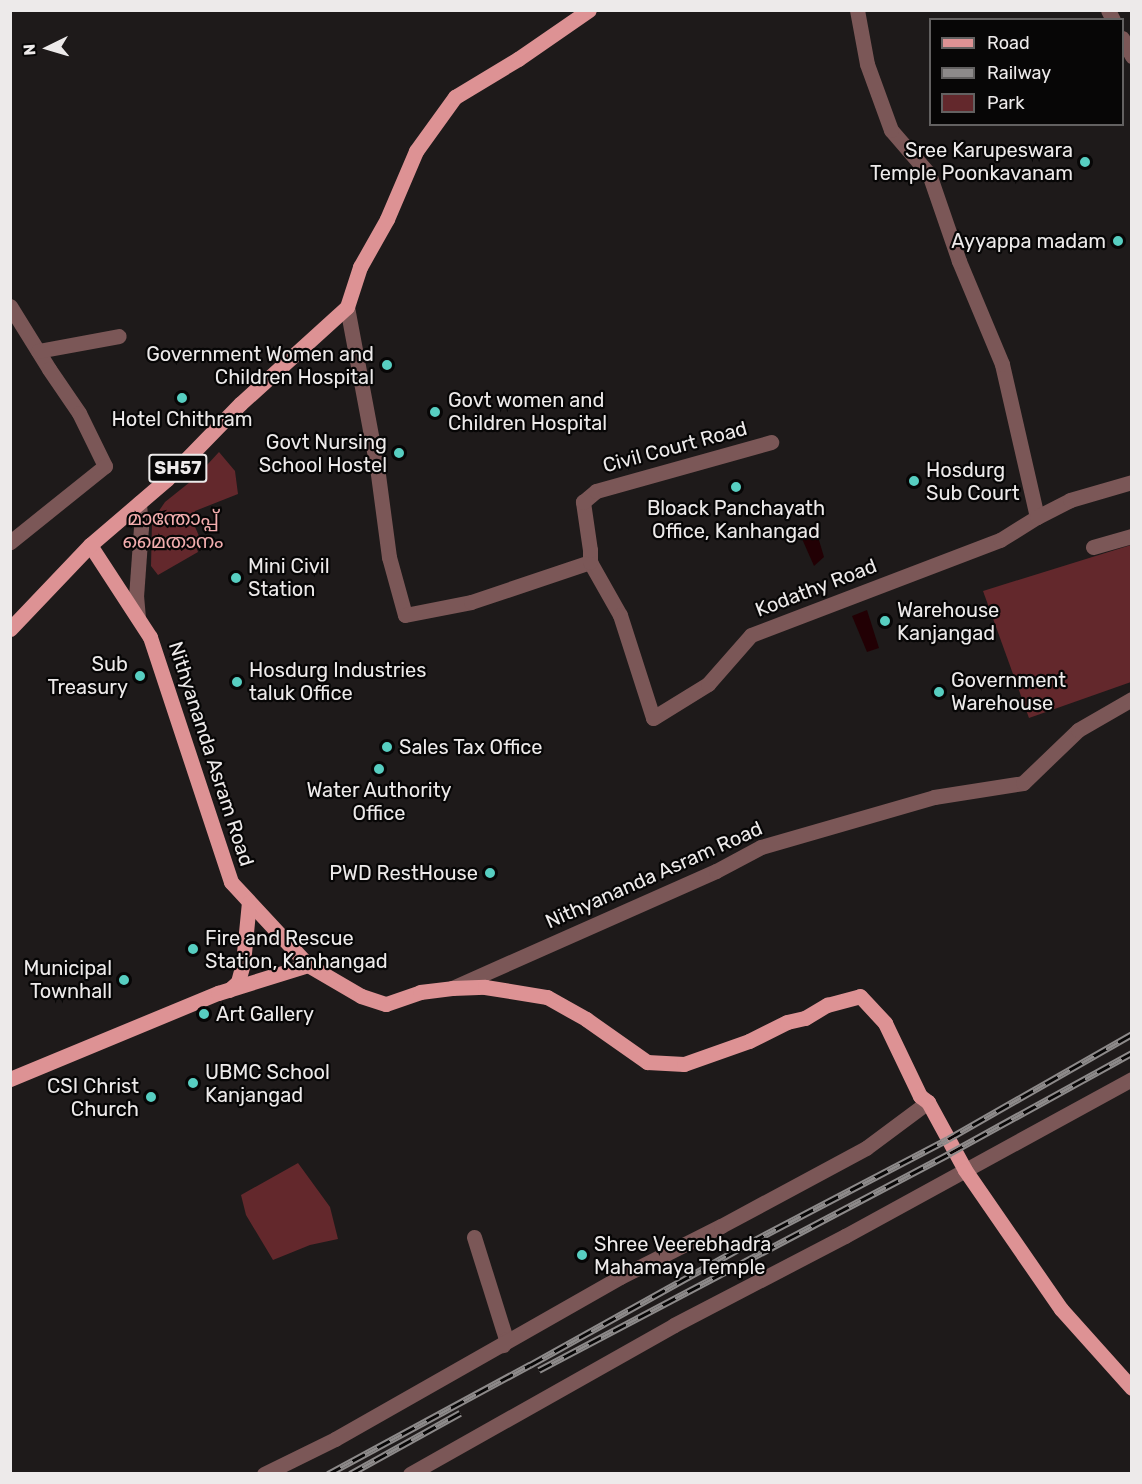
<!DOCTYPE html>
<html>
<head>
<meta charset="utf-8">
<style>
	body { margin:0 }
	#map { position:relative; width:1142px; height:1484px; overflow:hidden; background:#1e1a1a; font-family:Rubik,"Noto Sans Malayalam",sans-serif }
	div>[style] { position:absolute }
	.green>* { inset:0; background:#63282c }
	.water>* { inset:0; background:#220004 }
	.minor>* { height:15px; margin:-7.5px; padding:0 7.5px; transform-origin:7.5px; border-radius:7.5px; background:#7b5757 }
	.major>* { height:15px; margin:-7.5px; padding:0 7.5px; transform-origin:7.5px; border-radius:7.5px; background:#dd9294 }
	.rail>* { height:7px; margin-top:-3.5px; transform-origin:0; background:repeating-linear-gradient(90deg,#070606 0 14px,#8d8a8a 0 28px); box-sizing:border-box; border-block:2px solid #8d8a8a }
	.dots>* { width:16px; height:16px; translate:-50% -50%; box-sizing:border-box; border:3px solid #070606; border-radius:50% }
	span { translate:-50% -50%; white-space:nowrap; text-align:center; line-height:1.15; -webkit-text-stroke:4.5px #070606; paint-order:stroke }
	.shield-label span { padding:2px 4px; background:#070606; border:2px solid; border-radius:4px; -webkit-text-stroke-width:0 }
	.shield-label { font-size:18px; color:#edeaea; font-weight:700 }
	.poi-label { font-size:20px; color:#edeaea }
	.right { translate:-100% -50%; text-align:right }
	.left { translate:0 -50%; text-align:left }
	.street-label { font-size:20px; color:#edeaea }
	.park-label { font-size:20px; color:#f1acad }
	.frame { position:absolute; inset:0; border:12px solid #edeaea; pointer-events:none }
	.legend { position:absolute; left:929px; top:18px; width:195px; height:108px; box-sizing:border-box; background:#070606; border:2px solid #636161; margin:0; padding:8px 10px; list-style:none; font-size:18px; color:#edeaea }
	.legend li { display:flex; align-items:center; gap:12px; height:30px }
	.legend b { width:30px; border:2px solid #636161 }
	.north { position:absolute; left:18px; top:18px; width:60px; height:60px; -webkit-text-stroke:4px #070606; paint-order:stroke; rotate:265deg; font-size:16px; font-weight:700; line-height:24px; text-align:center; color:#edeaea }
	.north::after { content:''; display:block; margin:auto; width:21px; height:27px; background:#edeaea; clip-path:polygon(50% 0,100% 100%,50% 72%,0 100%) }
</style>
</head>
<body>
<div id="map">
	<div class="green">
		<div style="clip-path:polygon(219px 452px,235px 471px,238px 494px,195px 511px,193px 522px,199px 536px,194px 540px,198px 552px,158px 575px,151px 566px,152px 521px,165px 502px,195px 478px)"></div>
		<div style="clip-path:polygon(1131px 545px,1131px 682px,1029px 718px,983px 591px)"></div>
		<div style="clip-path:polygon(298px 1163px,330px 1207px,338px 1239px,310px 1245px,273px 1260px,246px 1215px,241px 1195px)"></div>
	</div>
	<div class="water">
		<div style="clip-path:polygon(816px 530px,824px 557px,814px 566px,799px 532px)"></div>
		<div style="clip-path:polygon(867px 610px,879px 648px,867px 652px,852px 616px)"></div>
	</div>
	<div class="minor">
		<div style="left:1108px;top:10px;width:11px;rotate:63deg"></div>
		<div style="left:1122px;top:38px;width:21px;rotate:61deg"></div>
		<div style="left:10px;top:306px;width:74px;rotate:58.2deg"></div>
		<div style="left:49px;top:369px;width:53px;rotate:55.7deg"></div>
		<div style="left:79px;top:413px;width:59px;rotate:63.9deg"></div>
		<div style="left:105px;top:466px;width:122px;rotate:141.3deg"></div>
		<div style="left:347px;top:307px;width:163px;rotate:79.4deg"></div>
		<div style="left:377px;top:467px;width:91px;rotate:82.4deg"></div>
		<div style="left:389px;top:557px;width:60px;rotate:74.6deg"></div>
		<div style="left:405px;top:615px;width:67px;rotate:-11.1deg"></div>
		<div style="left:471px;top:602px;width:126px;rotate:-18.6deg"></div>
		<div style="left:590px;top:562px;width:61px;rotate:60.5deg"></div>
		<div style="left:620px;top:615px;width:108px;rotate:72.2deg"></div>
		<div style="left:653px;top:718px;width:65px;rotate:-31.7deg"></div>
		<div style="left:708px;top:684px;width:65px;rotate:-48.7deg"></div>
		<div style="left:751px;top:635px;width:267px;rotate:-20.9deg"></div>
		<div style="left:1000px;top:540px;width:44px;rotate:-31.9deg"></div>
		<div style="left:1037px;top:517px;width:157px;rotate:-102.9deg"></div>
		<div style="left:1002px;top:364px;width:112px;rotate:-112.7deg"></div>
		<div style="left:959px;top:261px;width:92px;rotate:-109deg"></div>
		<div style="left:929px;top:174px;width:58px;rotate:-130.8deg"></div>
		<div style="left:891px;top:130px;width:70px;rotate:-110deg"></div>
		<div style="left:867px;top:64px;width:55px;rotate:-100.5deg"></div>
		<div style="left:38px;top:351px;width:82px;rotate:-10.5deg"></div>
		<div style="left:1037px;top:517px;width:37px;rotate:-27deg"></div>
		<div style="left:1070px;top:500px;width:65px;rotate:-16.2deg"></div>
		<div style="left:1093px;top:547px;width:41px;rotate:-15.8deg"></div>
		<div style="left:590px;top:562px;width:12px;rotate:-90deg"></div>
		<div style="left:590px;top:550px;width:49px;rotate:-98.3deg"></div>
		<div style="left:583px;top:502px;width:17px;rotate:-40deg"></div>
		<div style="left:596px;top:491px;width:182px;rotate:-15.6deg"></div>
		<div style="left:138px;top:618px;width:21px;rotate:-95deg"></div>
		<div style="left:136px;top:597px;width:70px;rotate:-85.9deg"></div>
		<div style="left:141px;top:527px;width:24px;rotate:-95deg"></div>
		<div style="left:452px;top:988px;width:289px;rotate:-23.9deg"></div>
		<div style="left:716px;top:871px;width:51px;rotate:-28.1deg"></div>
		<div style="left:761px;top:847px;width:180px;rotate:-16.1deg"></div>
		<div style="left:934px;top:797px;width:90px;rotate:-8.9deg"></div>
		<div style="left:1023px;top:783px;width:76px;rotate:-43.9deg"></div>
		<div style="left:1078px;top:730px;width:62px;rotate:-29.9deg"></div>
		<div style="left:474px;top:1237px;width:107px;rotate:72.6deg"></div>
		<div style="left:506px;top:1339px;width:7px;rotate:117deg"></div>
		<div style="left:264px;top:1474px;width:79px;rotate:-26.2deg"></div>
		<div style="left:335px;top:1439px;width:328px;rotate:-29.6deg"></div>
		<div style="left:620px;top:1277px;width:113px;rotate:-26.8deg"></div>
		<div style="left:721px;top:1226px;width:165px;rotate:-28.3deg"></div>
		<div style="left:866px;top:1148px;width:77px;rotate:-36.6deg"></div>
		<div style="left:410px;top:1474px;width:303px;rotate:-29.4deg"></div>
		<div style="left:674px;top:1325px;width:193px;rotate:-27.5deg"></div>
		<div style="left:845px;top:1236px;width:327px;rotate:-28.7deg"></div>
	</div>
	<div class="major">
		<div style="left:90px;top:545px;width:110px;rotate:56.9deg"></div>
		<div style="left:150px;top:637px;width:258px;rotate:71.7deg"></div>
		<div style="left:231px;top:882px;width:113px;rotate:47.1deg"></div>
		<div style="left:308px;top:965px;width:61px;rotate:30.3deg"></div>
		<div style="left:361px;top:996px;width:26px;rotate:18deg"></div>
		<div style="left:386px;top:1004px;width:36px;rotate:-19deg"></div>
		<div style="left:420px;top:992px;width:32px;rotate:-7deg"></div>
		<div style="left:452px;top:988px;width:33px;rotate:-2deg"></div>
		<div style="left:485px;top:987px;width:63px;rotate:9.2deg"></div>
		<div style="left:547px;top:997px;width:45px;rotate:29.4deg"></div>
		<div style="left:586px;top:1019px;width:75px;rotate:35.2deg"></div>
		<div style="left:647px;top:1062px;width:37px;rotate:3deg"></div>
		<div style="left:684px;top:1064px;width:69px;rotate:-19.5deg"></div>
		<div style="left:749px;top:1041px;width:42px;rotate:-26.6deg"></div>
		<div style="left:787px;top:1022px;width:18px;rotate:-13deg"></div>
		<div style="left:805px;top:1018px;width:26px;rotate:-31deg"></div>
		<div style="left:827px;top:1005px;width:34px;rotate:-15deg"></div>
		<div style="left:860px;top:996px;width:37px;rotate:47deg"></div>
		<div style="left:885px;top:1023px;width:81px;rotate:64.4deg"></div>
		<div style="left:920px;top:1096px;width:10px;rotate:37deg"></div>
		<div style="left:928px;top:1102px;width:77px;rotate:61.4deg"></div>
		<div style="left:965px;top:1170px;width:169px;rotate:55.4deg"></div>
		<div style="left:1061px;top:1309px;width:106px;rotate:48.1deg"></div>
		<div style="left:10px;top:629px;width:116px;rotate:-46.4deg"></div>
		<div style="left:90px;top:545px;width:101px;rotate:-40.6deg"></div>
		<div style="left:167px;top:479px;width:105px;rotate:-45.8deg"></div>
		<div style="left:240px;top:404px;width:144px;rotate:-42.2deg"></div>
		<div style="left:347px;top:307px;width:42px;rotate:-72deg"></div>
		<div style="left:360px;top:267px;width:55px;rotate:-60.6deg"></div>
		<div style="left:387px;top:219px;width:74px;rotate:-66.9deg"></div>
		<div style="left:416px;top:151px;width:67px;rotate:-54.2deg"></div>
		<div style="left:455px;top:97px;width:74px;rotate:-31.1deg"></div>
		<div style="left:518px;top:59px;width:86px;rotate:-34.6deg"></div>
		<div style="left:229px;top:990px;width:12px;rotate:-42deg"></div>
		<div style="left:238px;top:982px;width:20px;rotate:-75deg"></div>
		<div style="left:243px;top:963px;width:61px;rotate:-84.4deg"></div>
		<div style="left:10px;top:1079px;width:225px;rotate:-22.5deg"></div>
		<div style="left:218px;top:993px;width:94px;rotate:-17.3deg"></div>
	</div>
	<div class="rail">
		<div style="left:539px;top:1370px;width:465px;rotate:-27.8deg"></div>
		<div style="left:950px;top:1153px;width:208px;rotate:-28.8deg"></div>
		<div style="left:328px;top:1474px;width:230px;rotate:-28.4deg"></div>
		<div style="left:530px;top:1365px;width:253px;rotate:-29.1deg"></div>
		<div style="left:751px;top:1242px;width:222px;rotate:-27.6deg"></div>
		<div style="left:948px;top:1139px;width:212px;rotate:-29.7deg"></div>
		<div style="left:350px;top:1474px;width:126px;rotate:-29deg"></div>
	</div>
	<div class="dots">
		<div style="left:1085px;top:162px;background:#57cec1"></div>
		<div style="left:1118px;top:241px;background:#57cec1"></div>
		<div style="left:387px;top:365px;background:#57cec1"></div>
		<div style="left:182px;top:398px;background:#57cec1"></div>
		<div style="left:435px;top:412px;background:#57cec1"></div>
		<div style="left:399px;top:453px;background:#57cec1"></div>
		<div style="left:914px;top:481px;background:#57cec1"></div>
		<div style="left:736px;top:487px;background:#57cec1"></div>
		<div style="left:236px;top:578px;background:#57cec1"></div>
		<div style="left:885px;top:621px;background:#57cec1"></div>
		<div style="left:140px;top:676px;background:#57cec1"></div>
		<div style="left:237px;top:682px;background:#57cec1"></div>
		<div style="left:939px;top:692px;background:#57cec1"></div>
		<div style="left:387px;top:747px;background:#57cec1"></div>
		<div style="left:379px;top:769px;background:#57cec1"></div>
		<div style="left:490px;top:873px;background:#57cec1"></div>
		<div style="left:193px;top:949px;background:#57cec1"></div>
		<div style="left:124px;top:980px;background:#57cec1"></div>
		<div style="left:204px;top:1014px;background:#57cec1"></div>
		<div style="left:193px;top:1083px;background:#57cec1"></div>
		<div style="left:151px;top:1097px;background:#57cec1"></div>
		<div style="left:582px;top:1255px;background:#57cec1"></div>
	</div>
	<div class="shield-label">
		<span style="left:178px;top:468px">SH57</span>
	</div>
	<div class="poi-label">
		<span class="right" style="left:1073px;top:162px">Sree Karupeswara<br>Temple Poonkavanam</span>
		<span class="right" style="left:1106px;top:241px">Ayyappa madam</span>
		<span class="right" style="left:374px;top:366px">Government Women and<br>Children Hospital</span>
		<span class="left" style="left:448px;top:412px">Govt women and<br>Children Hospital</span>
		<span style="left:182px;top:419px">Hotel Chithram</span>
		<span class="right" style="left:387px;top:454px">Govt Nursing<br>School Hostel</span>
		<span class="left" style="left:926px;top:482px">Hosdurg<br>Sub Court</span>
		<span style="left:736px;top:520px">Bloack Panchayath<br>Office, Kanhangad</span>
		<span class="left" style="left:248px;top:578px">Mini Civil<br>Station</span>
		<span class="left" style="left:897px;top:622px">Warehouse<br>Kanjangad</span>
		<span class="right" style="left:128px;top:676px">Sub<br>Treasury</span>
		<span class="left" style="left:249px;top:682px">Hosdurg Industries<br>taluk Office</span>
		<span class="left" style="left:951px;top:692px">Government<br>Warehouse</span>
		<span class="left" style="left:399px;top:747px">Sales Tax Office</span>
		<span style="left:379px;top:802px">Water Authority<br>Office</span>
		<span class="right" style="left:478px;top:873px">PWD RestHouse</span>
		<span class="left" style="left:205px;top:950px">Fire and Rescue<br>Station, Kanhangad</span>
		<span class="right" style="left:112px;top:980px">Municipal<br>Townhall</span>
		<span class="left" style="left:216px;top:1014px">Art Gallery</span>
		<span class="left" style="left:205px;top:1084px">UBMC School<br>Kanjangad</span>
		<span class="right" style="left:139px;top:1098px">CSI Christ<br>Church</span>
		<span class="left" style="left:594px;top:1256px">Shree Veerebhadra<br>Mahamaya Temple</span>
	</div>
	<div class="street-label">
		<span style="left:675px;top:447px;rotate:-15deg">Civil Court Road</span>
		<span style="left:816px;top:588px;rotate:-21deg">Kodathy Road</span>
		<span style="left:211px;top:754px;rotate:72deg">Nithyananda Asram Road</span>
		<span style="left:654px;top:875px;rotate:-24deg">Nithyananda Asram Road</span>
	</div>
	<div class="park-label">
		<span style="left:173px;top:530px">മാന്തോപ്പ്<br>മൈതാനം</span>
	</div>
	<div class="frame"></div>
	<ul class="legend">
	<li><b style="height:8px;background:#dd9294"></b>Road</li>
	<li><b style="height:8px;background:#8d8a8a"></b>Railway</li>
	<li><b style="height:16px;background:#63282c"></b>Park</li>
	</ul>
	<div class="north">N</div>
</div>
</body>
</html>
